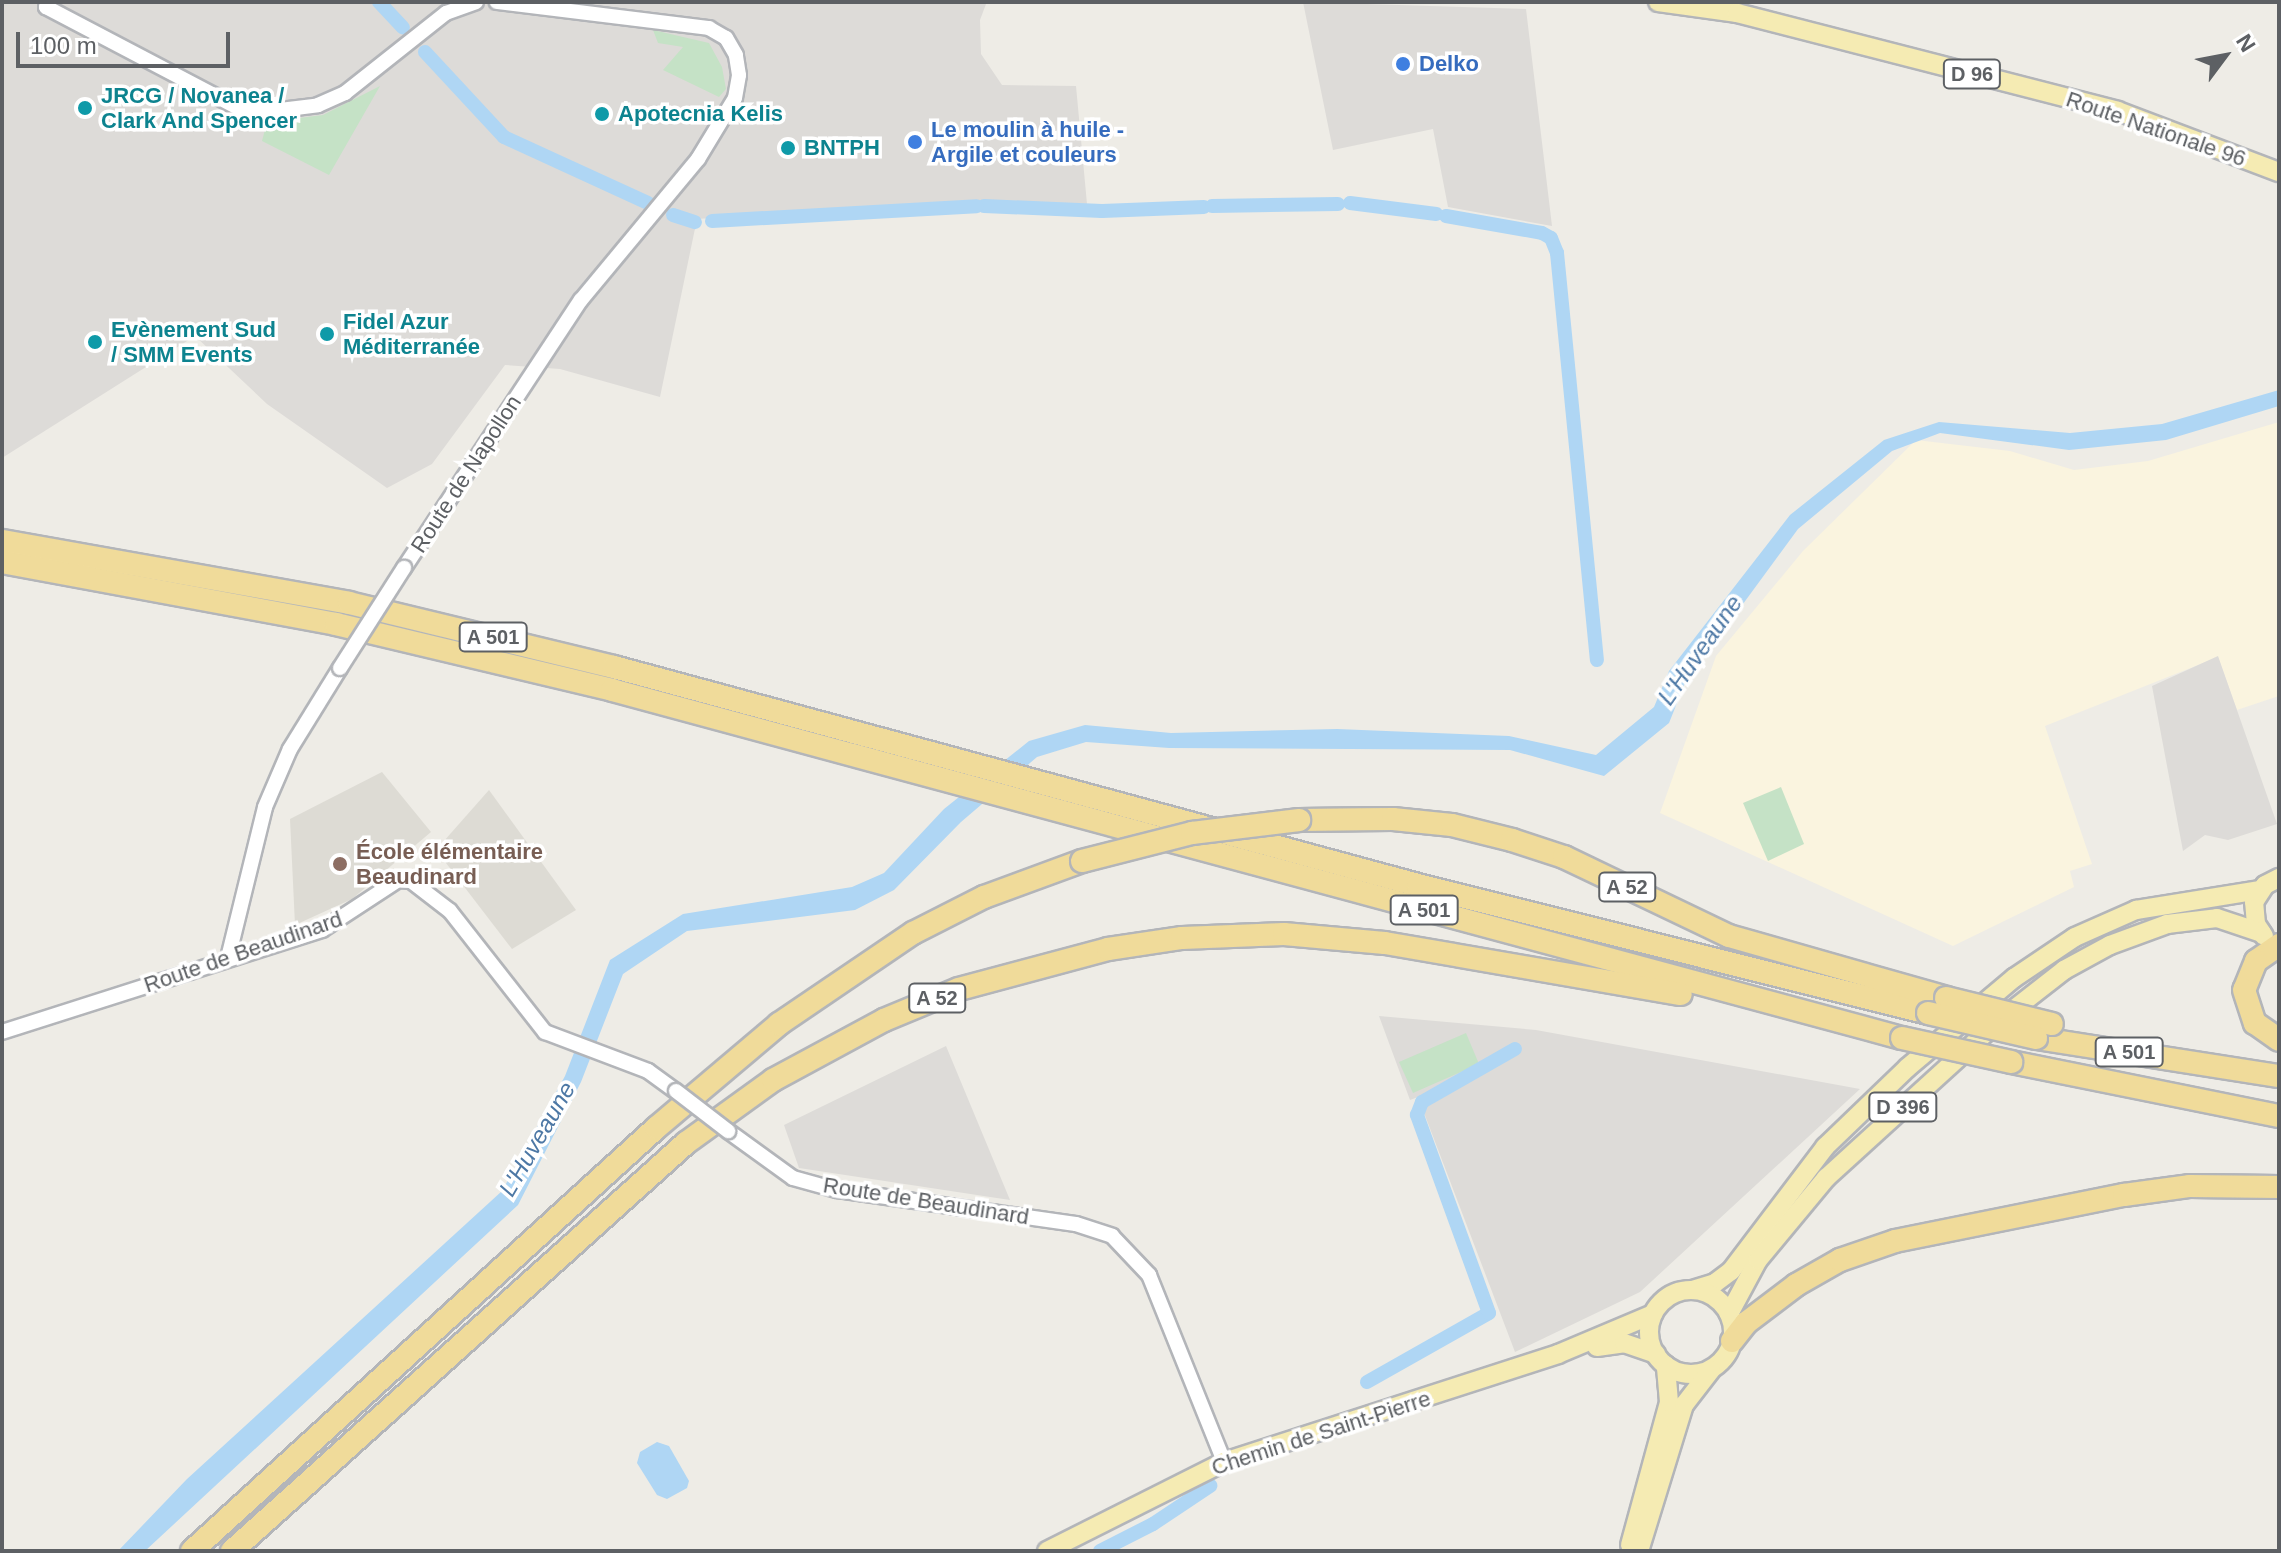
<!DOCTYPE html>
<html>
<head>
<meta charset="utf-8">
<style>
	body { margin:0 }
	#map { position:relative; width:2281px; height:1553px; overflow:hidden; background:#eeece6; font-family:Arial,sans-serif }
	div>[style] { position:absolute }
	.commercial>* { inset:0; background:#faf4df }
	.industrial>* { inset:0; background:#dddbd8 }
	.education>* { inset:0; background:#dddbd4 }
	.green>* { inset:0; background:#c5e2c6 }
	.water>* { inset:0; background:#afd6f4 }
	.canal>* { height:14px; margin:-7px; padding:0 7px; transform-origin:7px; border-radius:7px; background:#afd6f4 }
	.roads { filter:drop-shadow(2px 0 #b3b5b9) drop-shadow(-2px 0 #b3b5b9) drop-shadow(0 2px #b3b5b9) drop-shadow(0 -2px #b3b5b9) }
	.minor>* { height:14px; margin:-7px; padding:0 7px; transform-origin:7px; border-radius:7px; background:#fff }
	.major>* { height:18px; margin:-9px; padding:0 9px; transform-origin:9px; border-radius:9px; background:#f5ebb3 }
	.major>.ring { margin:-9px; padding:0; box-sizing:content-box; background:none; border:18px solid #f5ebb3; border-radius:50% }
	.highway>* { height:22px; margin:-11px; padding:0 11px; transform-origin:11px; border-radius:11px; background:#f0db9a }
	.bridges { filter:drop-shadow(2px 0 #b3b5b9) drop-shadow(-2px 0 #b3b5b9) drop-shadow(0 2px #b3b5b9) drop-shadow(0 -2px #b3b5b9) }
	.minor-bridge>* { height:14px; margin:-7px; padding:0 7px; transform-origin:7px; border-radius:7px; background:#fff }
	.highway-bridge>* { height:22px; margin:-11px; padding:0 11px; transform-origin:11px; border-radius:11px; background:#f0db9a }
	.dots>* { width:22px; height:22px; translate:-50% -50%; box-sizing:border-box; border:4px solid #fff; border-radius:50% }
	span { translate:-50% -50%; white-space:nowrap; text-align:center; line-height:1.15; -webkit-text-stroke:7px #fff; paint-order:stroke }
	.shield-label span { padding:2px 6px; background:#fff; border:2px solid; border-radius:6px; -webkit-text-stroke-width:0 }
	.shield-label { font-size:20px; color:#5d6064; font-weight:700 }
	.shop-label { font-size:22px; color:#366cbe; font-weight:700 }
	.left { translate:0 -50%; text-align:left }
	.culture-label { font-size:22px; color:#0d838f; font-weight:700 }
	.street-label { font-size:22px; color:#5d6064 }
	.education-label { font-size:22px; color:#785e54; font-weight:700 }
	.water-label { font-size:24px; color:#4d78a5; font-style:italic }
	.frame { position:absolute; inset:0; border:4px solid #5d6064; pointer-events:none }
	.north { position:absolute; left:2185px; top:16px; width:80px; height:80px; -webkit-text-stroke:6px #fff; paint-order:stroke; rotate:58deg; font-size:22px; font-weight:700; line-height:32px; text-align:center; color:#5d6064 }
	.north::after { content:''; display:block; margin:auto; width:28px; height:36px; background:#5d6064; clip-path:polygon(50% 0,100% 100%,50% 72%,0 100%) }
	.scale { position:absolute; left:16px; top:32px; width:214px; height:36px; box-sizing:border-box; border:4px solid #5d6064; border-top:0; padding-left:10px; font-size:24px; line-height:28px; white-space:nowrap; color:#5d6064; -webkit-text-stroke:6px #fff; paint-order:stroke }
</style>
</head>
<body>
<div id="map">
	<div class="commercial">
		<div style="clip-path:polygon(2279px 422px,2279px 696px,2237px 710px,2218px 657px,2045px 726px,2092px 864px,2070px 871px,2074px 887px,1953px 946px,1660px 813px,1716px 656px,1803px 551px,1916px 440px,2010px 451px,2074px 470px,2148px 461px)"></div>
	</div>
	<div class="industrial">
		<div style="clip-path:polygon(2px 2px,1016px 2px,986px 4px,980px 20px,981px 54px,1002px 85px,1076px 86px,1087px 204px,985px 200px,697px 219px,660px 397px,560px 369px,505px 365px,432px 464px,387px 488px,267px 404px,195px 336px,2px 458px)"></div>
		<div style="clip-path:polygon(1303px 2px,1526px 9px,1552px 226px,1448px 207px,1433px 129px,1333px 150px)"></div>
		<div style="clip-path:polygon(2218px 656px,2277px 824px,2228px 840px,2205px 835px,2183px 851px,2152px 686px)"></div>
		<div style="clip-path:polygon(1379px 1016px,1536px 1030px,1860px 1089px,1640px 1292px,1515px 1352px,1418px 1097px,1410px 1100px)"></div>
		<div style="clip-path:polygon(946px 1046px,1010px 1200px,799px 1168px,784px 1125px)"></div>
	</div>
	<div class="education">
		<div style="clip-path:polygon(382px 772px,431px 832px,352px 899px,295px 925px,290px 819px)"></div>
		<div style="clip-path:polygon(489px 790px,576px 910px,512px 949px,436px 850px)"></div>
	</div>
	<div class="green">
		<div style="clip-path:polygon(653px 30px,709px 43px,722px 67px,726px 89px,719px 97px,663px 70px,683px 47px,658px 43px)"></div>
		<div style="clip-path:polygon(380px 86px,329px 175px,262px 141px,267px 122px,323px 115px)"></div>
		<div style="clip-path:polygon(1781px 787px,1804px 844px,1768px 861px,1743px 803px)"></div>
		<div style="clip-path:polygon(1466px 1033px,1479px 1064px,1413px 1093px,1399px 1062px)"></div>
	</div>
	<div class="water">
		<div style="clip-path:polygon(2279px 390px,2279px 406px,2166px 440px,2069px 450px,1940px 433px,1892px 451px,1798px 529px,1685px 683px,1669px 723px,1604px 776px,1510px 750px,1169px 748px,1086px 742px,1037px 757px,961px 822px,894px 890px,855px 910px,687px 931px,623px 974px,581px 1082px,518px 1205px,145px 1551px,118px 1551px,187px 1479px,502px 1191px,565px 1076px,610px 960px,683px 914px,852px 887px,884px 873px,944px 809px,1029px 741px,1085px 725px,1171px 733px,1337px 729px,1509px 736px,1596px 755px,1654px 707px,1669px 671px,1790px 515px,1884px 440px,1939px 422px,2070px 433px,2162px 424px)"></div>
		<div style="clip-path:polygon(657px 1442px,669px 1446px,689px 1481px,687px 1488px,667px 1499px,657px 1495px,637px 1463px,640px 1452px)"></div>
	</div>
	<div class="canal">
		<div style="left:379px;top:2px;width:35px;rotate:47deg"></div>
		<div style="left:425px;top:52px;width:116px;rotate:47.1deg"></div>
		<div style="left:504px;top:137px;width:158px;rotate:24.6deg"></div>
		<div style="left:1350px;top:203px;width:87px;rotate:7.3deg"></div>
		<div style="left:984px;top:206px;width:118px;rotate:2.4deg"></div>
		<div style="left:1102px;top:211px;width:102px;rotate:-2.2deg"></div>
		<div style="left:1212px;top:206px;width:126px;rotate:-0.9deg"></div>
		<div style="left:673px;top:215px;width:23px;rotate:18deg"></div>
		<div style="left:1446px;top:216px;width:97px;rotate:10deg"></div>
		<div style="left:1542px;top:233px;width:10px;rotate:29deg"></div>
		<div style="left:1551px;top:238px;width:16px;rotate:68deg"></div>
		<div style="left:1557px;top:253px;width:409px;rotate:84.4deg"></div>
		<div style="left:712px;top:221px;width:265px;rotate:-3.2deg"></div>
		<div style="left:1367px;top:1382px;width:140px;rotate:-29.5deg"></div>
		<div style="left:1489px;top:1313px;width:211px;rotate:-110deg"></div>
		<div style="left:1417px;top:1115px;width:14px;rotate:-69deg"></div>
		<div style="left:1422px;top:1102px;width:107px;rotate:-29.7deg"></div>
		<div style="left:1100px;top:1551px;width:59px;rotate:-27deg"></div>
		<div style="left:1153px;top:1524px;width:69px;rotate:-33.7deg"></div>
	</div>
	<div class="roads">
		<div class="minor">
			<div style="left:49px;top:2px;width:6px;rotate:121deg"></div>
			<div style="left:46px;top:7px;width:219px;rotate:27.7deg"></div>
			<div style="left:240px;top:109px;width:40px;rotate:1.4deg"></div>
			<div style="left:280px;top:110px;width:38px;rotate:-7deg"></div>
			<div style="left:318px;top:105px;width:30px;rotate:-24deg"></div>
			<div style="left:345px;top:93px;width:129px;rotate:-38.4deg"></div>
			<div style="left:446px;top:13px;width:32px;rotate:-20deg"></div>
			<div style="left:404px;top:568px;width:321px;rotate:-56.6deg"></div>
			<div style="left:581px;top:300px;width:183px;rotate:-50.3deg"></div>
			<div style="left:698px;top:159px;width:71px;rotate:-58.8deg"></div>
			<div style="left:735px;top:98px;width:23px;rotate:-80deg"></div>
			<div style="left:739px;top:75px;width:20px;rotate:-99deg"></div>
			<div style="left:736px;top:55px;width:20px;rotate:-120deg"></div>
			<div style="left:726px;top:38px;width:20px;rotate:-150deg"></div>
			<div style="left:709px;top:28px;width:214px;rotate:-173deg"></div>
			<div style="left:228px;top:958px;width:155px;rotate:-76.2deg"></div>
			<div style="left:265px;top:807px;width:63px;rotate:-66.7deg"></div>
			<div style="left:290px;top:749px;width:95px;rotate:-58.3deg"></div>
			<div style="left:2px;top:1032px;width:336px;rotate:-17.7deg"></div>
			<div style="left:322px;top:930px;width:91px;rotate:-33.3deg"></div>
			<div style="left:398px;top:880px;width:13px;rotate:4deg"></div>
			<div style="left:411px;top:881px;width:49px;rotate:37.6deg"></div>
			<div style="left:450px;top:911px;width:154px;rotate:51.9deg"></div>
			<div style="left:545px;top:1032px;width:110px;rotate:20.7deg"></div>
			<div style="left:648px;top:1071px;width:34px;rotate:36deg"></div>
			<div style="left:728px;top:1131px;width:80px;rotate:35.9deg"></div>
			<div style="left:793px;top:1178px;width:46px;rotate:15.3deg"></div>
			<div style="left:837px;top:1190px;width:241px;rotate:8.1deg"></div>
			<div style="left:1076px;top:1224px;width:38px;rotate:18deg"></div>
			<div style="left:1112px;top:1236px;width:54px;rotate:46.5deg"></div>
			<div style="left:1149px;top:1275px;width:201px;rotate:68.1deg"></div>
		</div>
		<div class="major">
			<div style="left:1658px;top:2px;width:80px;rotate:7.9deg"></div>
			<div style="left:1737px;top:13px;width:393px;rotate:14.4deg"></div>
			<div style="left:2118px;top:111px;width:172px;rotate:20.8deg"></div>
			<div style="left:2264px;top:936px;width:14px;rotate:-124deg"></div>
			<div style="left:2256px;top:924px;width:22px;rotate:-95deg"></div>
			<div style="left:2254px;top:902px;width:20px;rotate:-57deg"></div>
			<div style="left:2265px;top:885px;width:16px;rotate:-27deg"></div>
			<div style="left:1692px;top:1290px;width:24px;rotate:-17deg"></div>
			<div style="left:1715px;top:1283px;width:20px;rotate:-37deg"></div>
			<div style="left:1731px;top:1271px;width:156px;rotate:-52.8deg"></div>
			<div style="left:1825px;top:1147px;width:114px;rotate:-43.9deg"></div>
			<div style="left:1907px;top:1068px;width:140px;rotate:-40.1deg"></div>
			<div style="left:2014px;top:978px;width:73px;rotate:-33.9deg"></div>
			<div style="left:2075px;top:937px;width:67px;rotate:-23.9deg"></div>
			<div style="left:2136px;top:910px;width:126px;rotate:-9.2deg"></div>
			<div class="ring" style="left:1649px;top:1290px;width:66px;height:66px"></div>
			<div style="left:1729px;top:1314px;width:61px;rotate:-61.8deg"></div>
			<div style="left:1758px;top:1260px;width:107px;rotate:-50.3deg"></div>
			<div style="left:1826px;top:1178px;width:229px;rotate:-42.3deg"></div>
			<div style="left:1995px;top:1024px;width:88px;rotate:-38deg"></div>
			<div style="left:2064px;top:970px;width:52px;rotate:-28.5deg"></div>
			<div style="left:2110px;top:945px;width:61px;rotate:-20.2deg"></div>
			<div style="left:2167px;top:924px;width:50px;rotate:-6.8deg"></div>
			<div style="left:2217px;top:918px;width:47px;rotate:18.4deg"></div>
			<div style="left:1597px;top:1347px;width:27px;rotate:-8deg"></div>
			<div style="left:1624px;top:1343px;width:34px;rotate:19deg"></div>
			<div style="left:1630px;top:1545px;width:148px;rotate:-74.7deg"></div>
			<div style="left:1669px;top:1402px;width:37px;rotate:-95deg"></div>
			<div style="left:1047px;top:1551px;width:198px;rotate:-26.7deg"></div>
			<div style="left:1224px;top:1462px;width:351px;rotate:-17.9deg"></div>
			<div style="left:1558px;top:1354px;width:103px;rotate:-22.8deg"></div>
			<div style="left:1639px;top:1551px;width:153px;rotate:-72.9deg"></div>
			<div style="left:1684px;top:1405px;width:44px;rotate:-52.4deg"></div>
		</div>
		<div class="highway">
			<div style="left:2px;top:541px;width:352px;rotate:10.1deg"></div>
			<div style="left:349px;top:603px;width:273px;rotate:13.6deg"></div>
			<div style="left:614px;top:667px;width:833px;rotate:15.17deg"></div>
			<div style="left:1418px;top:885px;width:526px;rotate:14.09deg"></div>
			<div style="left:2px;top:562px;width:340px;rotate:10.5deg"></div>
			<div style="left:336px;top:624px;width:284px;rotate:13.4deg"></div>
			<div style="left:612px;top:690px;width:1336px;rotate:15.1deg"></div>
			<div style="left:1299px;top:820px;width:94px;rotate:-0.6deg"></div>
			<div style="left:1393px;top:819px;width:59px;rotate:5.8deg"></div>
			<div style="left:1452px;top:825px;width:62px;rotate:14deg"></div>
			<div style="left:1512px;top:840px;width:55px;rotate:18.1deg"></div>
			<div style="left:1564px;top:857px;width:183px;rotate:25.6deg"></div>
			<div style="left:1729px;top:936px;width:226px;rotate:15.9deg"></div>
			<div style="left:2279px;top:945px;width:28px;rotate:145deg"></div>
			<div style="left:2256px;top:961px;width:31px;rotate:112deg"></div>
			<div style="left:2244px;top:990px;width:35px;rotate:72deg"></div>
			<div style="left:2255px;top:1023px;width:29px;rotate:35deg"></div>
			<div style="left:2036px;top:1038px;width:246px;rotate:8.9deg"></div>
			<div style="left:2011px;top:1062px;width:273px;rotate:11.4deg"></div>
			<div style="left:1732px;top:1341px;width:23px;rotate:-52deg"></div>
			<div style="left:1746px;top:1323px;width:63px;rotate:-37.2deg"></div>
			<div style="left:1796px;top:1285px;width:51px;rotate:-29.6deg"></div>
			<div style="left:1840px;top:1260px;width:58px;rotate:-19.1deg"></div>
			<div style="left:1895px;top:1241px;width:234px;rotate:-11.4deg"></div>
			<div style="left:2124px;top:1195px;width:67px;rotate:-7.8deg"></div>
			<div style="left:2190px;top:1186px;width:89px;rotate:0.6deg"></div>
			<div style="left:192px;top:1551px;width:628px;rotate:-42.35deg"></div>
			<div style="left:656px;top:1128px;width:161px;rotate:-40.2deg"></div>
			<div style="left:779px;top:1024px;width:162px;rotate:-34.2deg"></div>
			<div style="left:913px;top:933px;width:80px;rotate:-26.9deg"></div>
			<div style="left:984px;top:897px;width:104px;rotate:-20.2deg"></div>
			<div style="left:232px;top:1551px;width:610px;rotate:-41.95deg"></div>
			<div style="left:686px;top:1143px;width:107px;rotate:-35.9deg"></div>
			<div style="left:773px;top:1080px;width:126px;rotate:-28.4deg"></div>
			<div style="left:884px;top:1020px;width:81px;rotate:-22.5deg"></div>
			<div style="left:959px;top:989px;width:154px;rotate:-15deg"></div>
			<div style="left:1108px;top:949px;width:75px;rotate:-8.5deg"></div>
			<div style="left:1182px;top:938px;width:102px;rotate:-2.2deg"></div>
			<div style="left:1284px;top:934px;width:101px;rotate:5.1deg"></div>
			<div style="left:1385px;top:943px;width:300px;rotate:9.8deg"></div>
		</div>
	</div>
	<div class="bridges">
		<div class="minor-bridge">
			<div style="left:340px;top:668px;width:119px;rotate:-57.4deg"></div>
			<div style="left:676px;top:1091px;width:66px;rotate:37.6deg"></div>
		</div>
		<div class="highway-bridge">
			<div style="left:1082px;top:861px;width:114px;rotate:-14.3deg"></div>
			<div style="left:1192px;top:833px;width:108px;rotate:-6.9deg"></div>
			<div style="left:1946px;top:998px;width:109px;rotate:13.8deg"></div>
			<div style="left:1928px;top:1013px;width:111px;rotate:13deg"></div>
			<div style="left:1902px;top:1038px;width:112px;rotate:12.4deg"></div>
		</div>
	</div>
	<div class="dots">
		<div style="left:1403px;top:64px;background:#3f7fe0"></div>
		<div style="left:85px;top:108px;background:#0f9aa8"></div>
		<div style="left:602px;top:114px;background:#0f9aa8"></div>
		<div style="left:915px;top:142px;background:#3f7fe0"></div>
		<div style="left:788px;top:148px;background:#0f9aa8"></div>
		<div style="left:327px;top:334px;background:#0f9aa8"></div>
		<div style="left:95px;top:342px;background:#0f9aa8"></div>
		<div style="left:340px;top:864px;background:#8d6e63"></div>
	</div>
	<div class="shield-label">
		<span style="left:1972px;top:74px">D 96</span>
		<span style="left:493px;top:637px">A 501</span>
		<span style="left:1627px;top:887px">A 52</span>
		<span style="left:1424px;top:910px">A 501</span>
		<span style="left:937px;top:998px">A 52</span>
		<span style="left:2129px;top:1052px">A 501</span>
		<span style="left:1903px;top:1107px">D 396</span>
	</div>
	<div class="shop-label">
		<span class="left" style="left:1419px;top:64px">Delko</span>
		<span class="left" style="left:931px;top:142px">Le moulin à huile -<br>Argile et couleurs</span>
	</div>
	<div class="culture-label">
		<span class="left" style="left:101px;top:108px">JRCG / Novanea /<br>Clark And Spencer</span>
		<span class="left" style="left:618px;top:114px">Apotecnia Kelis</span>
		<span class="left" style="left:804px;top:148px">BNTPH</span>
		<span class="left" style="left:343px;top:334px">Fidel Azur<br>Méditerranée</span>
		<span class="left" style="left:111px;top:342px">Evènement Sud<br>/ SMM Events</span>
	</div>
	<div class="street-label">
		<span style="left:2156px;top:129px;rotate:19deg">Route Nationale 96</span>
		<span style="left:466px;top:474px;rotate:-57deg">Route de Napollon</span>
		<span style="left:243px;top:952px;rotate:-19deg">Route de Beaudinard</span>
		<span style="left:926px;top:1201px;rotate:9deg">Route de Beaudinard</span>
		<span style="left:1321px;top:1433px;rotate:-18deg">Chemin de Saint-Pierre</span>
	</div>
	<div class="education-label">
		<span class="left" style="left:356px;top:864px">École élémentaire<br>Beaudinard</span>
	</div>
	<div class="water-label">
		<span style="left:1700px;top:650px;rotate:-55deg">L'Huveaune</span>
		<span style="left:537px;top:1139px;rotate:-60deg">L'Huveaune</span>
	</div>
	<div class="frame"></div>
	<div class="north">N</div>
	<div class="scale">100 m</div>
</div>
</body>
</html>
